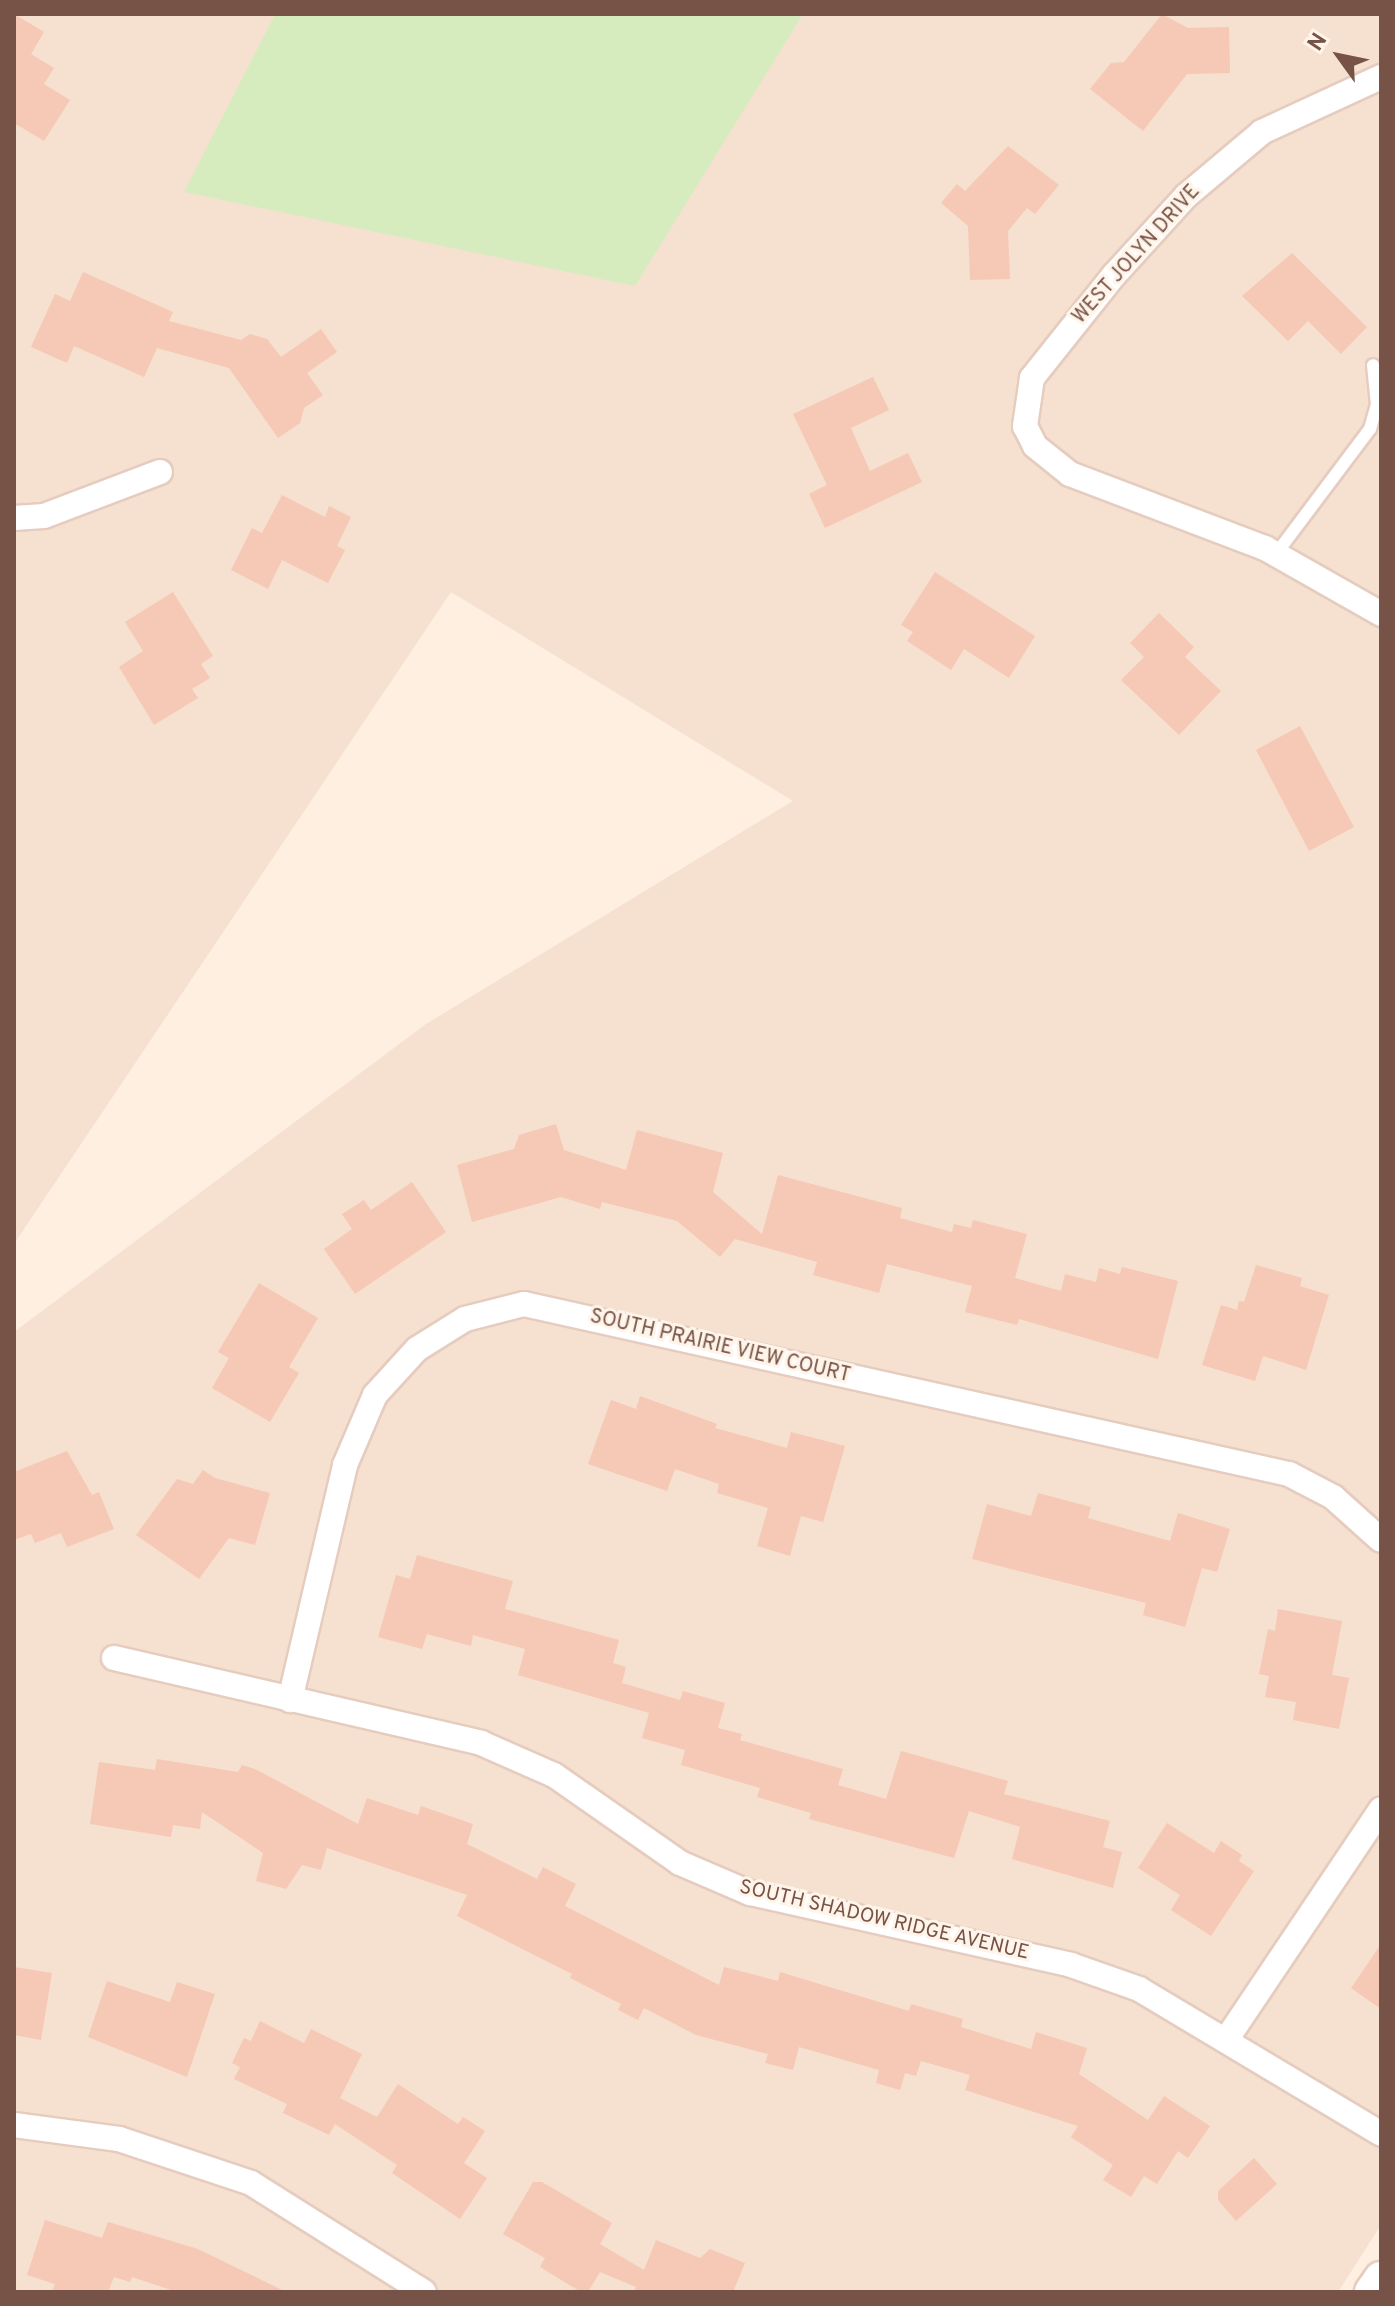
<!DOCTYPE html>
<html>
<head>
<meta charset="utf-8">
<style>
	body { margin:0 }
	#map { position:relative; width:1395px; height:2306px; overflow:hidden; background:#feefe1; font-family:Overpass,sans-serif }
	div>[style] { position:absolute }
	.residential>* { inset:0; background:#f6e0cf }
	.green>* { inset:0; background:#d6ecbe }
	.building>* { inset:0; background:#f6c8b6 }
	.roads { filter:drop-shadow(2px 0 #e5ccbf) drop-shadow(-2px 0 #e5ccbf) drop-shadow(0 2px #e5ccbf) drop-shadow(0 -2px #e5ccbf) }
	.service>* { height:12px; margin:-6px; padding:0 6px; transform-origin:6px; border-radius:6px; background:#fff }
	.minor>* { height:24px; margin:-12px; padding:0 12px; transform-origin:12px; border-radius:12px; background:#fff }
	.secondary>* { height:34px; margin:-17px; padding:0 17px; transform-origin:17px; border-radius:17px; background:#fff }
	span { translate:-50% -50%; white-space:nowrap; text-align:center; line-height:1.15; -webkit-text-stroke:6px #fff4e9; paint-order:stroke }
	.street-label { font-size:20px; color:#775246 }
	.frame { position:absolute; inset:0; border:16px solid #775246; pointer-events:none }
	.north { position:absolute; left:1299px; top:16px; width:80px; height:80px; -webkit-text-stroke:6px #fff4e9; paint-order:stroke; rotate:303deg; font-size:22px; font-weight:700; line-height:32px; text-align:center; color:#775246 }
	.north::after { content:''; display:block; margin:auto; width:28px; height:36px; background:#775246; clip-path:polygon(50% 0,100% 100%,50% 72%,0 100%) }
</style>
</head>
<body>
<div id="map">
	<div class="residential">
		<div style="clip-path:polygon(14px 14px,275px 14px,185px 192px,745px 102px,803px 14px,1381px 14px,1381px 2225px,1338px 2292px,14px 2292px,14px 1332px,426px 1024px,793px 801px,451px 592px,14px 1244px)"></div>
	</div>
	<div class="green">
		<div style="clip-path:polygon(275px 14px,803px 14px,635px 286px,184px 192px)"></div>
	</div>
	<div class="building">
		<div style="clip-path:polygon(14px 14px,44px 32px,31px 54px,54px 68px,44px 84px,70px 100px,44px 141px,14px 123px)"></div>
		<div style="clip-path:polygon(1162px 14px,1188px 28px,1229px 27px,1230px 73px,1187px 74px,1143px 131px,1090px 89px,1111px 63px,1124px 62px)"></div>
		<div style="clip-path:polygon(1008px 146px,1059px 185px,1035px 214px,1027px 208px,1008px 231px,1010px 279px,970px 280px,968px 226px,941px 203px,957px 184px,965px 191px)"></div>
		<div style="clip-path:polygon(1292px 253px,1367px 327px,1341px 354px,1308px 321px,1288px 341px,1242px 296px)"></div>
		<div style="clip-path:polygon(83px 272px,173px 312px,169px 321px,241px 340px,250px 334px,267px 339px,281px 357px,321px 329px,337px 352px,307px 373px,323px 395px,304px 408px,300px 423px,278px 438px,229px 368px,157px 348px,144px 377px,74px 346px,67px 363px,31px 347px,55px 294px,70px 301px)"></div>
		<div style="clip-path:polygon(873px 377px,889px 410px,851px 428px,870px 471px,908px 453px,922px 482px,825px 528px,809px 494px,827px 485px,793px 414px)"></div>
		<div style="clip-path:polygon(282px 495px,325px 517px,329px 506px,351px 517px,337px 546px,345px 550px,328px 583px,282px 560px,268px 589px,231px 570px,252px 528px,262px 533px)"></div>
		<div style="clip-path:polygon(935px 572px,1035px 636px,1009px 678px,964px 649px,951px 670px,907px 641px,913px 632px,901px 625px)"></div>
		<div style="clip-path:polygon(173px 592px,213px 656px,201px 664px,210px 678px,192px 689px,198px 698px,154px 725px,119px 667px,143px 651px,125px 622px)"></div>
		<div style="clip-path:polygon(1159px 613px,1194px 647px,1185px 657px,1221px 691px,1179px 735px,1121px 680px,1144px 657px,1130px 643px)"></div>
		<div style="clip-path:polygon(1300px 726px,1354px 827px,1309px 851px,1256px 750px)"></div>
		<div style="clip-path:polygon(556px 1124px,564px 1150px,626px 1170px,637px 1130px,723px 1153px,713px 1192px,762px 1234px,778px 1175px,902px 1208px,900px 1218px,952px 1232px,954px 1224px,971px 1228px,973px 1220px,1027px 1234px,1015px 1278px,1061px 1291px,1065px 1274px,1096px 1282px,1099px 1268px,1120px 1274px,1122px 1267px,1178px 1281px,1158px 1359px,1019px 1319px,1017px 1325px,965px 1312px,972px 1286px,887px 1264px,879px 1293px,813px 1275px,817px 1262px,735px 1239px,720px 1257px,677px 1221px,602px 1202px,600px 1209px,561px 1197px,472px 1222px,457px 1165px,514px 1149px,519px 1135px)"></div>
		<div style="clip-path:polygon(412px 1182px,446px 1232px,355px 1294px,324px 1249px,352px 1229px,342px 1214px,364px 1200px,371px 1210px)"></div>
		<div style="clip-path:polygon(1256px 1265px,1302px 1278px,1300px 1286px,1329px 1295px,1306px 1370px,1263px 1356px,1255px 1381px,1202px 1365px,1221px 1305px,1237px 1310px,1239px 1301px,1244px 1302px)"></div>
		<div style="clip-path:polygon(259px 1283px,318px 1318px,289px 1367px,299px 1373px,270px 1422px,212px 1388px,229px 1358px,218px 1352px)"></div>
		<div style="clip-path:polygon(640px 1396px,717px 1424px,715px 1428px,787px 1448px,791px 1432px,845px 1446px,823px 1522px,801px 1516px,790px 1556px,757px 1546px,768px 1508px,717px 1493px,719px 1484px,675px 1469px,667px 1491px,588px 1464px,611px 1400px,636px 1409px)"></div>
		<div style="clip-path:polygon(67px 1451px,92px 1495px,99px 1492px,114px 1529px,67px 1547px,61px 1533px,35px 1543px,31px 1534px,14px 1540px,14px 1472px)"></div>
		<div style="clip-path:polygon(203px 1470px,215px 1478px,270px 1493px,255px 1545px,229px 1538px,199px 1579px,136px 1535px,177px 1479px,193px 1484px)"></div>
		<div style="clip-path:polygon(1038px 1493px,1091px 1507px,1088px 1518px,1170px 1541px,1178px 1513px,1230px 1529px,1217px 1572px,1202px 1568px,1185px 1627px,1143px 1615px,1146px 1603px,972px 1559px,987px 1504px,1031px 1516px)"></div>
		<div style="clip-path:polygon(417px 1555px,513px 1581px,505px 1609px,619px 1640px,613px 1663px,626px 1667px,622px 1683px,680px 1700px,683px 1691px,725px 1703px,718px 1728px,742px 1734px,740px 1740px,843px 1769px,838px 1785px,886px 1799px,901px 1751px,1008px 1781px,1004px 1794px,1110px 1821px,1103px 1847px,1122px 1852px,1113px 1888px,1012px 1859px,1020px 1827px,969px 1811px,954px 1858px,809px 1819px,811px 1813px,757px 1797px,760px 1788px,681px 1765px,685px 1750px,642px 1738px,649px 1713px,518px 1675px,525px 1649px,473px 1635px,471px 1646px,427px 1634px,422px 1649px,378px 1637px,396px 1575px,410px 1579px)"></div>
		<div style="clip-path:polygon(1278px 1609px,1342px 1621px,1332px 1675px,1349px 1678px,1339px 1729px,1293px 1720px,1296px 1702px,1265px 1697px,1269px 1676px,1259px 1674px,1268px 1629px,1275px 1631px)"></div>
		<div style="clip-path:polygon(157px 1759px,238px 1772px,242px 1765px,255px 1769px,358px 1824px,367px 1798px,418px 1815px,421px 1806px,473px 1824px,467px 1844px,537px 1879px,543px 1867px,576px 1884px,565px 1906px,719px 1985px,724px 1967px,778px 1981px,780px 1972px,909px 2011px,911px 2004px,963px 2019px,961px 2027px,1031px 2049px,1036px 2032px,1087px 2048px,1079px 2074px,1148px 2120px,1164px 2096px,1210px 2126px,1188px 2158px,1178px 2151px,1157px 2184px,1144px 2176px,1131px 2197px,1103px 2180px,1113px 2165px,1071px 2137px,1078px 2126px,965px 2090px,970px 2075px,921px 2061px,916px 2076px,905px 2073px,900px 2090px,876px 2083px,879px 2070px,799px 2047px,793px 2070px,765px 2063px,768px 2054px,696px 2035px,644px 2008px,638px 2020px,618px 2010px,621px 2004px,570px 1978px,572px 1974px,457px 1916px,467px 1895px,327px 1848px,321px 1870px,302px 1865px,286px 1889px,256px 1881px,263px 1853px,202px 1812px,200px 1829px,173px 1825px,171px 1837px,90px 1824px,99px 1762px,155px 1770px)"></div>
		<div style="clip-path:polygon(1167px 1823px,1214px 1853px,1221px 1841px,1242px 1855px,1239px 1861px,1254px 1871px,1211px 1936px,1171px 1910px,1180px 1895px,1138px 1868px)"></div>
		<div style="clip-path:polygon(1381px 1944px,1381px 2009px,1351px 1988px)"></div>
		<div style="clip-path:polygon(14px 1967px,52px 1973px,41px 2040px,14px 2035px)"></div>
		<div style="clip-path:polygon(107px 1981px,170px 2002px,177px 1982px,215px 1994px,187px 2077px,88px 2037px)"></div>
		<div style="clip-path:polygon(260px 2021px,304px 2043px,311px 2029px,362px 2054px,340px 2098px,377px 2117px,398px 2084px,458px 2124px,463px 2117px,485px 2131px,464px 2163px,487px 2178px,460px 2219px,392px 2173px,397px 2165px,335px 2124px,329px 2135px,283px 2113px,287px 2104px,234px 2079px,240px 2067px,232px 2063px,244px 2038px,251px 2041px)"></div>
		<div style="clip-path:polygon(1254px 2158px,1277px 2184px,1236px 2221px,1218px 2200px,1218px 2191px)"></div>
		<div style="clip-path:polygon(533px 2182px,542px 2182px,612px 2223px,600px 2244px,644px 2270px,656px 2240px,700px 2258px,710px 2249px,745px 2263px,733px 2292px,634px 2292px,636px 2287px,600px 2272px,588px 2292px,581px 2292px,540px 2267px,545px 2258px,503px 2234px)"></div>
		<div style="clip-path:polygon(45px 2220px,102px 2238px,108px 2222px,198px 2249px,286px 2292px,177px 2292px,132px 2277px,130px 2282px,114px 2277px,108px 2292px,52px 2292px,55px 2284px,27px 2275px)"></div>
	</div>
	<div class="roads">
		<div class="service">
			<div style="left:1276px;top:554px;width:156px;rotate:-53.1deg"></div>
			<div style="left:1370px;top:429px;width:25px;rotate:-74deg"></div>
			<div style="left:1377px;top:405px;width:40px;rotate:-95.7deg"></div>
		</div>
		<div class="minor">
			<div style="left:1381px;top:77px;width:131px;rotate:155.2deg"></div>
			<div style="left:1262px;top:132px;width:99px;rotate:139.9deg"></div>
			<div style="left:1186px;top:196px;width:107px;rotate:132.3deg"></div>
			<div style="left:1114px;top:275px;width:132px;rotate:128.5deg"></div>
			<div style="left:1032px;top:378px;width:49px;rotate:98.3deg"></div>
			<div style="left:1025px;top:426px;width:22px;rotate:63deg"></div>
			<div style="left:1035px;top:446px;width:45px;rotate:38.7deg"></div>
			<div style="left:1070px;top:474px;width:209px;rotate:20.8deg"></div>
			<div style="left:1265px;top:548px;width:133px;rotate:29.6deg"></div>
			<div style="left:14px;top:518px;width:30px;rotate:-4deg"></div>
			<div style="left:44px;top:516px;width:124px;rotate:-20.8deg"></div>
			<div style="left:114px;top:1658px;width:377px;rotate:13deg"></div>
			<div style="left:481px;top:1743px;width:80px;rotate:23.7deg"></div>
			<div style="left:554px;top:1775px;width:154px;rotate:34.9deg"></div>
			<div style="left:680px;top:1863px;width:76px;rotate:23.2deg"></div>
			<div style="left:750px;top:1893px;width:329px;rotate:12.6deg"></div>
			<div style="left:1071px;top:1965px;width:72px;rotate:19.4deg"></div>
			<div style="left:1139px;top:1989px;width:282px;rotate:30.9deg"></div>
			<div style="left:290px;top:1700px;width:241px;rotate:-76.8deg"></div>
			<div style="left:345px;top:1465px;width:76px;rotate:-66.8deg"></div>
			<div style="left:375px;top:1395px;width:62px;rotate:-47.6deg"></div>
			<div style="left:417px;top:1349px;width:57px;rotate:-32deg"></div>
			<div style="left:465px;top:1319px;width:61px;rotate:-14.3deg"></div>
			<div style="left:524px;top:1304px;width:784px;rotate:12.53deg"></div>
			<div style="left:1289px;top:1474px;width:50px;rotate:27.6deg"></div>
			<div style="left:1333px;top:1497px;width:64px;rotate:41.9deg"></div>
			<div style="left:1226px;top:2040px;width:278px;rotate:-56.1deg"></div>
			<div style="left:14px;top:2125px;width:106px;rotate:7.6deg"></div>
			<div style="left:119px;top:2139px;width:139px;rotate:18.4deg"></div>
			<div style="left:251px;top:2183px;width:204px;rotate:32.2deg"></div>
		</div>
		<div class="secondary">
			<div style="left:1372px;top:2292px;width:16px;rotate:-55deg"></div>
		</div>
	</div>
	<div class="street-label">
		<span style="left:1137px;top:255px;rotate:-48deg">WEST JOLYN DRIVE</span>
		<span style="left:720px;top:1347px;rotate:13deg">SOUTH PRAIRIE VIEW COURT</span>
		<span style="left:884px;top:1921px;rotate:13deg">SOUTH SHADOW RIDGE AVENUE</span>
	</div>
	<div class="frame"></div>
	<div class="north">N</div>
</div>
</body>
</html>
